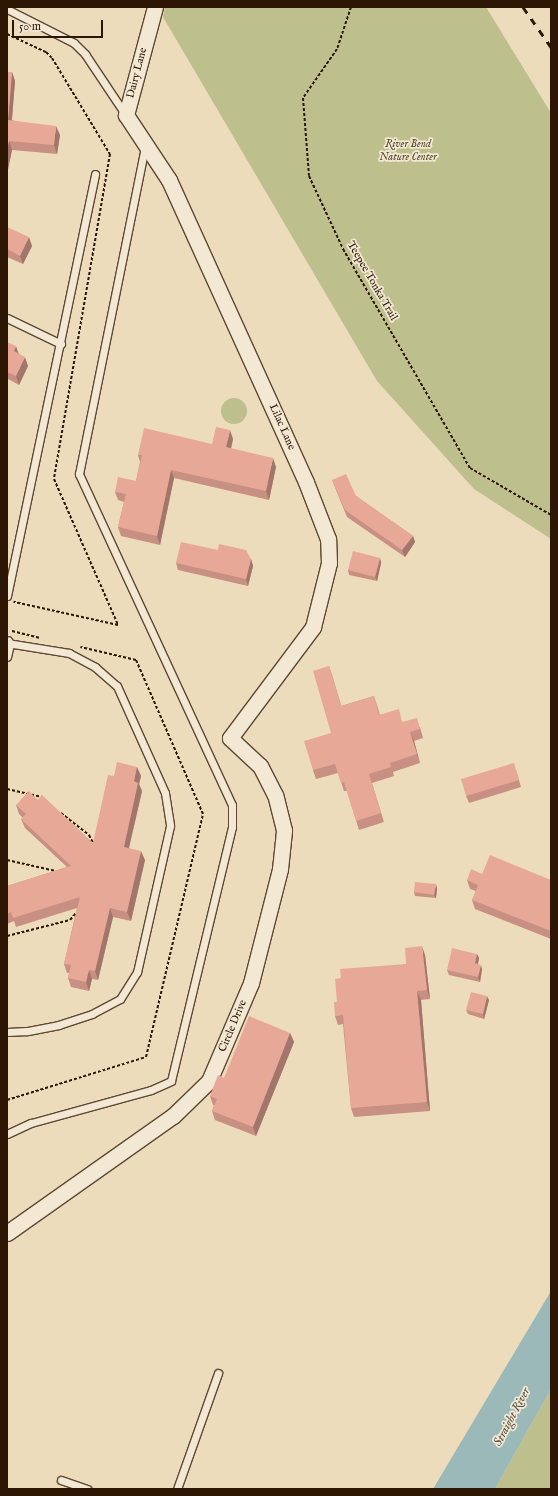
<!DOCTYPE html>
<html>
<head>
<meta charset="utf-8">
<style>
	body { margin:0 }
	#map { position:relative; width:558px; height:1496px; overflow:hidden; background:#ecdcbc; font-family:"IM FELL English",serif }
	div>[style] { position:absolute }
	.green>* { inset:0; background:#bdbf8d }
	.round { border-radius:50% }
	.water>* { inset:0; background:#9cb9ba }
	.path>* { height:2px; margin-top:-1px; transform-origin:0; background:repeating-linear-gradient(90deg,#2d1604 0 3px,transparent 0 5px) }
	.roads { filter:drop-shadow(1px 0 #5d4832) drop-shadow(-1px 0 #5d4832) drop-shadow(0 1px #5d4832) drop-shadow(0 -1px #5d4832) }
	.service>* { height:7px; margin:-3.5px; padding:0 3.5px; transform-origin:3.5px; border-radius:3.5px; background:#f3e8d3 }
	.minor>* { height:15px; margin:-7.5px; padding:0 7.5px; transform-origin:7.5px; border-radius:7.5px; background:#f3e8d3 }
	.rail>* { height:3px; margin-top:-1.5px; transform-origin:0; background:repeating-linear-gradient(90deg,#2d1604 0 7px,transparent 0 14px) }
	.wall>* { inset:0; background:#c89083 }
	.shaded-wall>* { inset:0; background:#a2766a }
	.building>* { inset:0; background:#e8a898 }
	span { translate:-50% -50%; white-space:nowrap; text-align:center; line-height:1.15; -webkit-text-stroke:3.5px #f3e8d3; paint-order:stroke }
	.street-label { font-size:11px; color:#2d1604 }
	.park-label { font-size:11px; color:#58492d; font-style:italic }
	.water-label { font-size:12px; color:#544f44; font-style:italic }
	.frame { position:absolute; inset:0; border:8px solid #2d1604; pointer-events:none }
	.scale { position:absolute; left:12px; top:20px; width:91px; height:18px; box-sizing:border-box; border:2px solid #2d1604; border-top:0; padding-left:5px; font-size:12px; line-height:14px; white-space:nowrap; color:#2d1604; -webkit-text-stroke:3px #f3e8d3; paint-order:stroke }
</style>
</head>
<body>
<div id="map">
	<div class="green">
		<div style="clip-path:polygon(165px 7px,486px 7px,551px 113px,551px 539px,474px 489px,377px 381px,163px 17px)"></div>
		<div class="round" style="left:221px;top:398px;width:26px;height:26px"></div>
		<div style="clip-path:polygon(551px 1389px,551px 1489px,495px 1489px,538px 1412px)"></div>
	</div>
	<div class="water">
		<div style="clip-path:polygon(551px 1291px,551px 1389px,495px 1489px,433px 1489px)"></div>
	</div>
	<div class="path">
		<div style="left:351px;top:7px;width:44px;rotate:108.4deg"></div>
		<div style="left:337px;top:49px;width:60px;rotate:124.8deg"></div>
		<div style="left:303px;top:98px;width:78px;rotate:85.6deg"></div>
		<div style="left:309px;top:176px;width:81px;rotate:65deg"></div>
		<div style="left:343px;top:249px;width:253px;rotate:59.9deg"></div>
		<div style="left:470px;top:468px;width:94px;rotate:30.1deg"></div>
		<div style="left:7px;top:34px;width:43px;rotate:24.8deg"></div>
		<div style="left:46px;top:52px;width:8px;rotate:45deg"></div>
		<div style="left:52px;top:58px;width:112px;rotate:58.9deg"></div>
		<div style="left:110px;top:154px;width:330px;rotate:99.8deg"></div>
		<div style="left:54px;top:479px;width:159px;rotate:66.3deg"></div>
		<div style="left:118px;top:625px;width:107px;rotate:-167.5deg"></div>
		<div style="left:12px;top:631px;width:29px;rotate:14deg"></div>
		<div style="left:7px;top:789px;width:36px;rotate:13deg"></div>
		<div style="left:61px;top:813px;width:36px;rotate:38deg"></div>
		<div style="left:89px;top:835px;width:9px;rotate:63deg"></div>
		<div style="left:7px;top:860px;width:50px;rotate:12.7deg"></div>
		<div style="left:7px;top:936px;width:65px;rotate:-14.3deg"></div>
		<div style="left:70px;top:920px;width:9px;rotate:-49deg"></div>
		<div style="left:7px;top:1100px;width:145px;rotate:-17.2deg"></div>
		<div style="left:146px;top:1057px;width:250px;rotate:-76.8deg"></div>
		<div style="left:203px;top:814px;width:168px;rotate:-113.5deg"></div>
		<div style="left:136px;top:660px;width:57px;rotate:-166.9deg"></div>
	</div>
	<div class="roads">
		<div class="service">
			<div style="left:7px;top:9px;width:75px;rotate:26.9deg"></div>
			<div style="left:74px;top:43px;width:16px;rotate:45deg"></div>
			<div style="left:85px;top:54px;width:72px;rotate:56.3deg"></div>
			<div style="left:7px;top:318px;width:60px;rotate:25.7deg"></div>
			<div style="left:7px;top:596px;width:431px;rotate:-78.2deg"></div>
			<div style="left:7px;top:643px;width:63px;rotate:9.2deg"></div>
			<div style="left:69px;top:653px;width:30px;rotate:28deg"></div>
			<div style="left:95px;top:667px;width:29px;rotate:41deg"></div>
			<div style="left:117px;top:686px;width:117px;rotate:65.8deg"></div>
			<div style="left:165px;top:793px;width:33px;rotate:81deg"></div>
			<div style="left:170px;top:826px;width:150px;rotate:102.7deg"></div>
			<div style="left:137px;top:972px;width:32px;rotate:122deg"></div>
			<div style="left:120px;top:999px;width:32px;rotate:152deg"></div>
			<div style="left:92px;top:1014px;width:35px;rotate:162deg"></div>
			<div style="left:59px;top:1025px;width:33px;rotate:169deg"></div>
			<div style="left:27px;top:1031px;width:20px;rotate:177deg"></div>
			<div style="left:7px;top:657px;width:13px;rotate:-77deg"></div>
			<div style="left:10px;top:644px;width:4px;rotate:-117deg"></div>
			<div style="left:7px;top:1134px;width:26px;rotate:-25deg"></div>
			<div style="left:31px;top:1123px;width:124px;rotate:-15.4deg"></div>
			<div style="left:151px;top:1090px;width:22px;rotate:-24deg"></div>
			<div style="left:171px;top:1081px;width:261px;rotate:-76.5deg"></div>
			<div style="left:232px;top:827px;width:22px;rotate:-90deg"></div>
			<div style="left:232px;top:805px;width:365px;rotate:-114.8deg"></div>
			<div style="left:79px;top:474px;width:334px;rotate:-78.6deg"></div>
			<div style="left:61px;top:1480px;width:28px;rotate:19deg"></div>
			<div style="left:177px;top:1489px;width:123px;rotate:-70.5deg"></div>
		</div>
		<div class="minor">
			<div style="left:7px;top:1233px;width:203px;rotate:-35.2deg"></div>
			<div style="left:173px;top:1116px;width:50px;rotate:-44.2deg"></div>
			<div style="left:209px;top:1081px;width:107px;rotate:-66.8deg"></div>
			<div style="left:251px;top:983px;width:118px;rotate:-75.7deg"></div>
			<div style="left:280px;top:869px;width:39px;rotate:-84deg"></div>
			<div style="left:284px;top:830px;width:36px;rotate:-104deg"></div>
			<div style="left:275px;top:795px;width:33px;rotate:-117deg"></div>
			<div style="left:260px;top:766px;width:41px;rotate:-137deg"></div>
			<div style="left:230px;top:738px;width:139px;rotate:-53.2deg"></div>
			<div style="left:313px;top:627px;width:66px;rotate:-76deg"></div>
			<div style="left:329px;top:563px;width:24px;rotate:-92deg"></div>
			<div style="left:328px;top:539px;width:61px;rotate:-111.1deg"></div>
			<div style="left:306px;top:482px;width:332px;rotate:-114.4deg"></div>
			<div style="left:169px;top:180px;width:78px;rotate:-123.5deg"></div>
			<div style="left:126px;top:115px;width:112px;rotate:-75deg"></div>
		</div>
	</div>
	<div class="rail">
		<div style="left:523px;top:7px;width:49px;rotate:55deg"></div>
	</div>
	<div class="wall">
		<div style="clip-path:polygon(7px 72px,12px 72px,15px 81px,12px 120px,60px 135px,57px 154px,12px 150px,7px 174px)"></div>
		<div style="clip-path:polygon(7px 227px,32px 246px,23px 264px,7px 257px)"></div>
		<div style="clip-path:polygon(7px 342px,19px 354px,28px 366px,19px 385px,8px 379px,7px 380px)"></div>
		<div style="clip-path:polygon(233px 439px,231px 449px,276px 467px,269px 500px,174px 478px,160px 545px,121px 536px,118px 527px,124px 502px,118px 500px,115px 492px,136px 481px,140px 462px,138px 455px,212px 444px)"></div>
		<div style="clip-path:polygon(332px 480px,356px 496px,413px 536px,415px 542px,405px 557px,347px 517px)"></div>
		<div style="clip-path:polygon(380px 558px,381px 563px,377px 581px,349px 575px,348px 570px)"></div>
		<div style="clip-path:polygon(251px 559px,253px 566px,248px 586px,178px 570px,176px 563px)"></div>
		<div style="clip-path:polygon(329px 666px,341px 706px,374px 696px,380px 715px,420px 727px,423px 738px,414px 741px,420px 763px,393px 772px,394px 776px,372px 783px,384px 822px,359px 830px,347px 791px,344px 791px,338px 773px,316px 779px,313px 770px,331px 733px)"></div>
		<div style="clip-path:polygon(137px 767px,141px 776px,139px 784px,142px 791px,129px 848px,145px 860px,131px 921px,113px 917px,98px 980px,92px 979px,89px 991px,71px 987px,68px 978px,69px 973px,67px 973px,64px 964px,77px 908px,16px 927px,14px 921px,7px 924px,7px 886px,67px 867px,25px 828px,21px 819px,23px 818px,19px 814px,16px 805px,38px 800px,93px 843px,114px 776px)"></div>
		<div style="clip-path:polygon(516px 770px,521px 787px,469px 803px,466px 796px)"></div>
		<div style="clip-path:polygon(482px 874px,551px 880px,551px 939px,475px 909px,472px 900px,476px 891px,470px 889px,467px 880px)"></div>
		<div style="clip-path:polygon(437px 888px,436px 898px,415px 896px,414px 892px)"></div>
		<div style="clip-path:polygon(477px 954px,479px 958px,478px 964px,482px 969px,480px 982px,449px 975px,447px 970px)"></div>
		<div style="clip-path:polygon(425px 955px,430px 999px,421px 1000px,430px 1111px,354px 1117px,351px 1108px,343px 1024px,338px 1025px,335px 1016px,341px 978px,406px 964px)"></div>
		<div style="clip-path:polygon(489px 1000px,484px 1019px,468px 1014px,466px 1010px)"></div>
		<div style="clip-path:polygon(290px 1033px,294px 1042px,256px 1136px,215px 1120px,212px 1111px,214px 1105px,213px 1105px,210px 1096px,224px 1078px)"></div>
	</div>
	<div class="shaded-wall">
		<div style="clip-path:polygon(12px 72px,15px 81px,11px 129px,8px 120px)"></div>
		<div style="clip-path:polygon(56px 126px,60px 135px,57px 154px,54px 145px)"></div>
		<div style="clip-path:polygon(9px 141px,12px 150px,7px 174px,7px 150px)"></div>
		<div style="clip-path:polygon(29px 237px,32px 246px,23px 264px,20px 256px)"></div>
		<div style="clip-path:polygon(16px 346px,19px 355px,14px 351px)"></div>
		<div style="clip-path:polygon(25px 357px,28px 366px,19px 385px,16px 376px)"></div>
		<div style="clip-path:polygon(230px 430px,233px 439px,229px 456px,226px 447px)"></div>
		<div style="clip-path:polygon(273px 458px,276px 467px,269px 500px,266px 491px)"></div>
		<div style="clip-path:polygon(171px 470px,174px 478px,160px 545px,157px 536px)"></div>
		<div style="clip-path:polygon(413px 536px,415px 542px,405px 557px,402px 550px)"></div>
		<div style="clip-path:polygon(380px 558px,381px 563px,377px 581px,375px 577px)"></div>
		<div style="clip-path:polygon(251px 559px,253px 566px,248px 586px,246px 579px)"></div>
		<div style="clip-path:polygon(329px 666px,332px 675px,344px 715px,341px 706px)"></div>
		<div style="clip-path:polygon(410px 732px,414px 741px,420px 763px,417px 754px)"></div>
		<div style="clip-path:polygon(137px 767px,141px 776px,139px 784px,142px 791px,127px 856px,124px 847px,134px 781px)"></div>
		<div style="clip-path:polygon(141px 851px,145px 860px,131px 921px,127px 912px)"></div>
		<div style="clip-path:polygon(436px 884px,437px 888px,436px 898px,434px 895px)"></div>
		<div style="clip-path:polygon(110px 908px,113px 917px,98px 980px,95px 971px)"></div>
		<div style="clip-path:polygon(422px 946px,425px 955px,430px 999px,427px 990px)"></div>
		<div style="clip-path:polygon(477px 954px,479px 958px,477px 968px,475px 963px)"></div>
		<div style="clip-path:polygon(481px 965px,482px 969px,480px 982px,478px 977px)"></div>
		<div style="clip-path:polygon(89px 970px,92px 979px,89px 991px,86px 982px)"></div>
		<div style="clip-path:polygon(417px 991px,421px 1000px,430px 1111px,427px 1102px)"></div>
		<div style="clip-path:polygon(487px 996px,489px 1000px,484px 1019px,483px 1014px)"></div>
		<div style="clip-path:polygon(290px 1033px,294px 1042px,256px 1136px,253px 1127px)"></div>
	</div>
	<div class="building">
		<div style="clip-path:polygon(7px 72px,12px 72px,8px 120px,56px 126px,54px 145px,9px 141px,7px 150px)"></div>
		<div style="clip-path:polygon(7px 227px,29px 237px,20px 256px,7px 249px)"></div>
		<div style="clip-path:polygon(7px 342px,16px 346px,14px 351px,25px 357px,16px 376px,7px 372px)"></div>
		<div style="clip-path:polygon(216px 427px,230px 430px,226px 447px,273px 458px,266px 491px,171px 470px,157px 536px,118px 527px,126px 494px,115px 492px,118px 477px,136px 481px,142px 455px,138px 455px,144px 428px,212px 444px)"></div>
		<div style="clip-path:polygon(346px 474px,356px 496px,413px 536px,402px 550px,345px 510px,332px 480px)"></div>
		<div style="clip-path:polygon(181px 542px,218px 550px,219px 544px,246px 550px,251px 559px,246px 579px,176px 563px)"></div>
		<div style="clip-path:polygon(353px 551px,380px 558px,375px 577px,348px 570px)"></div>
		<div style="clip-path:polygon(329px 666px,341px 706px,374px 696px,379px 715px,399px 709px,402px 722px,417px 718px,420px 729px,410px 732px,417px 754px,390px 763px,391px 767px,369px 774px,381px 813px,356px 821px,344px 782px,341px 783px,335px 764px,313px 770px,304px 741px,331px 733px,313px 671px)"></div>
		<div style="clip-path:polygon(117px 762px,137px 767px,134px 781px,138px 783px,124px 847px,141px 851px,127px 912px,110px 908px,95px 971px,89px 970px,86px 982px,68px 978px,71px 965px,64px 964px,80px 897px,13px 918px,11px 912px,7px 914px,7px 886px,71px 866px,21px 819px,26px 814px,16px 805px,29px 791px,38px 800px,42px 795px,93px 843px,108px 775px,114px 776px)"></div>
		<div style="clip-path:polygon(514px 763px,519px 780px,466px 796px,461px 779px)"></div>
		<div style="clip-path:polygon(490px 855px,551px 880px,551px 931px,472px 900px,478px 885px,467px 880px,471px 869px,482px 874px)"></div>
		<div style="clip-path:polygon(415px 882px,436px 884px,434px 895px,414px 892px)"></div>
		<div style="clip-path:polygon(422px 946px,427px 990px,417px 991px,427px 1102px,351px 1108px,343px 1015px,335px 1016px,334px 1002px,337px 1002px,335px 979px,341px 978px,340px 969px,406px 964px,405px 948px)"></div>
		<div style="clip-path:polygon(452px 948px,477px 954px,475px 963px,481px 965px,478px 977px,447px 970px)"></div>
		<div style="clip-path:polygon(471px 992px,487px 996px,483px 1014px,466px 1010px)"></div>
		<div style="clip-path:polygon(249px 1016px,290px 1033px,253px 1127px,212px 1111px,217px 1099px,210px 1096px,218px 1075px,224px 1078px)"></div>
	</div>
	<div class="street-label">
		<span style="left:137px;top:73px;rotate:-75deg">Dairy Lane</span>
		<span style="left:372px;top:281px;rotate:60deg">Teepee Tonka Trail</span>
		<span style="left:282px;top:427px;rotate:66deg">Lilac Lane</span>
		<span style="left:233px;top:1026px;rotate:-67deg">Circle Drive</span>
	</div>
	<div class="park-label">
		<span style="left:408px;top:151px">River Bend<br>Nature Center</span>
	</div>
	<div class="water-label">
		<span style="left:512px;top:1417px;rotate:-62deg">Straight River</span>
	</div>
	<div class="frame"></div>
	<div class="scale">50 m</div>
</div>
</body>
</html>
